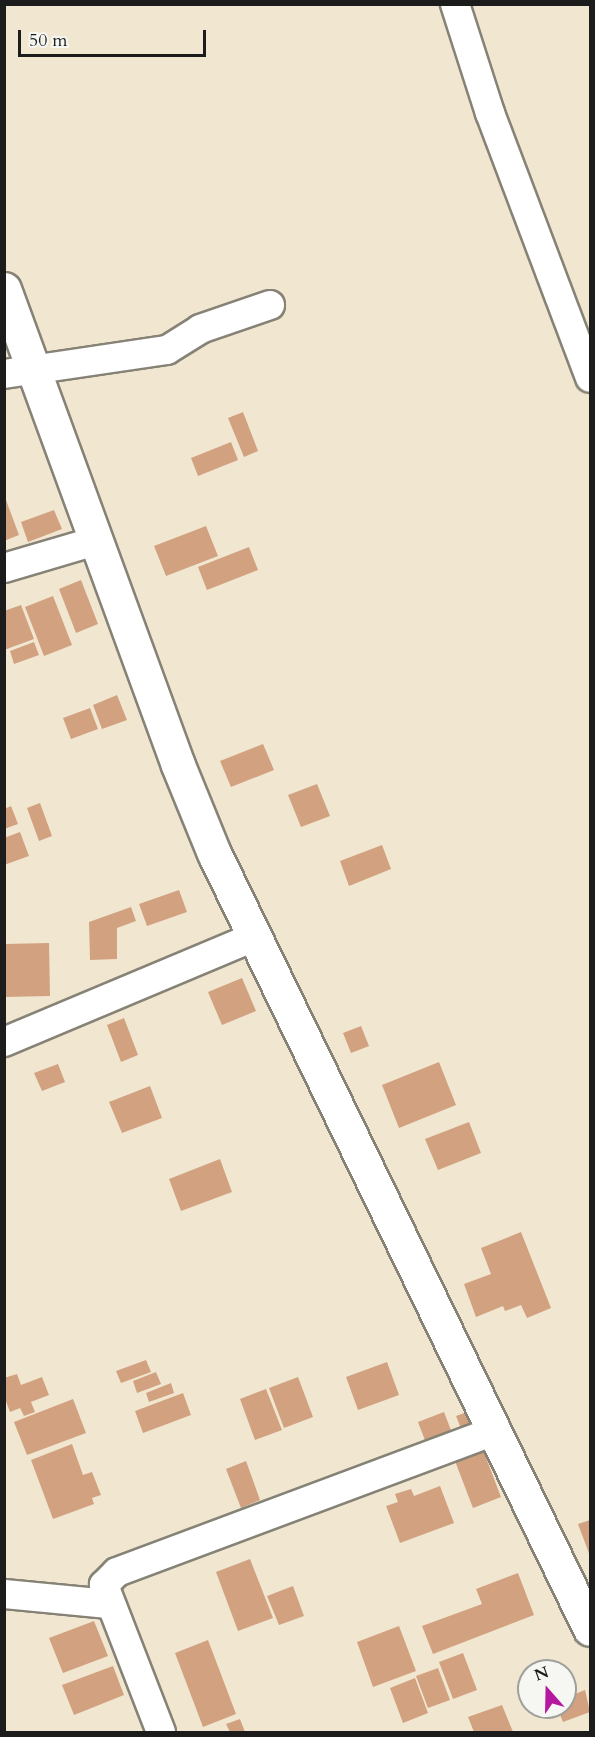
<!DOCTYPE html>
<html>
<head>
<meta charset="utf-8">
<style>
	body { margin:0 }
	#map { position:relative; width:595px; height:1737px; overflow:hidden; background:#f1e7d1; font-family:Cardo,serif }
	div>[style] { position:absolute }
	.building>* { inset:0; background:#d1a180 }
	.roads { filter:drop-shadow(2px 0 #868276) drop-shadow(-2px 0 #868276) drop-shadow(0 2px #868276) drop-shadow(0 -2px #868276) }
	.street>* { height:28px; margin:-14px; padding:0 14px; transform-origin:14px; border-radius:14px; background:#fff }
	.secondary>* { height:33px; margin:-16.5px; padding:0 16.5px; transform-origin:16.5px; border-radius:16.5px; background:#fff }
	span { translate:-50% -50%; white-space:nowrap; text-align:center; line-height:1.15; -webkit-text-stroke:4.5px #f6f6f2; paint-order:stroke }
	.frame { position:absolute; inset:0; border:6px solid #1c1c1c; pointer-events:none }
	.north { position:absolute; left:517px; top:1659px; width:60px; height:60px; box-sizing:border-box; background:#f6f6f2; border:2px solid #9f9f9c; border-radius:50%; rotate:340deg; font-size:16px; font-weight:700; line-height:24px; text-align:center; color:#1c1c1c }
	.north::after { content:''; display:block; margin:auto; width:21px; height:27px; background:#b5179e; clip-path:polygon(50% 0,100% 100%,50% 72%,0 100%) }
	.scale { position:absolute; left:18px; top:30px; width:188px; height:27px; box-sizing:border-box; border:3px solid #1c1c1c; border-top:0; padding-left:8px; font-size:18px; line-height:21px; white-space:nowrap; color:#1c1c1c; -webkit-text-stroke:4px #f6f6f2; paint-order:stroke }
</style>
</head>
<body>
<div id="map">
	<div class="building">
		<div style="clip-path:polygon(243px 412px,258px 451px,244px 457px,228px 418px)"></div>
		<div style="clip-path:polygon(231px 442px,238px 460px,198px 476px,191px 458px)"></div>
		<div style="clip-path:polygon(6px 500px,19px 535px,4px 541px,4px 501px)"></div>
		<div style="clip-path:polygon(54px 510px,62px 529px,28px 542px,21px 522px)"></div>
		<div style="clip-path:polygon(206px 526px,218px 556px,166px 576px,154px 546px)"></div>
		<div style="clip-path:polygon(249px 547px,258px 570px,207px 590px,198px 567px)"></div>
		<div style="clip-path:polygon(81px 580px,98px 624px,76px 633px,59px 589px)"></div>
		<div style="clip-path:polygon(53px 596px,72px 645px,44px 656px,25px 607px)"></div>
		<div style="clip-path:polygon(21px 605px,34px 639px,4px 650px,4px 611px)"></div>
		<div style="clip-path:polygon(34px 642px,39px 655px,14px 664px,10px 651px)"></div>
		<div style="clip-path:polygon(117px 695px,127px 720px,102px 729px,93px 705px)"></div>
		<div style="clip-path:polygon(90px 708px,98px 729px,71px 739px,63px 718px)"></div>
		<div style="clip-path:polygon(263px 744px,274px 770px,231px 787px,220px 761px)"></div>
		<div style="clip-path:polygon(317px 784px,330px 816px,301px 827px,288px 795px)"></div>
		<div style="clip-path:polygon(40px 803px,52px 836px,39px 841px,27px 808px)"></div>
		<div style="clip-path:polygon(11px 806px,18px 824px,4px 829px,4px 809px)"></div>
		<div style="clip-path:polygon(20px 832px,29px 856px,4px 865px,4px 838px)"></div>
		<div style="clip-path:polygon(382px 845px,391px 869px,349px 886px,340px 861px)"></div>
		<div style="clip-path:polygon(179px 890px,187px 912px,147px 926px,139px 904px)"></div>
		<div style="clip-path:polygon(131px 907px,136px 921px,117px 928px,117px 959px,90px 960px,89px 922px)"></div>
		<div style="clip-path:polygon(49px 943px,50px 996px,4px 997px,4px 944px)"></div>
		<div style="clip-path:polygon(242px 978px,256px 1011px,222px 1025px,208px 992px)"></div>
		<div style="clip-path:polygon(124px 1018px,138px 1055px,121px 1062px,107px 1025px)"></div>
		<div style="clip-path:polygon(361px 1026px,369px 1046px,351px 1053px,343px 1033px)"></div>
		<div style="clip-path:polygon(439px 1062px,456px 1105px,399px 1128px,382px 1085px)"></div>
		<div style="clip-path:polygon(58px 1064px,65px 1082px,42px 1091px,34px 1073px)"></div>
		<div style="clip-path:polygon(150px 1086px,162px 1118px,122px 1133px,109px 1102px)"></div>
		<div style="clip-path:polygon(469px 1122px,481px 1153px,438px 1170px,425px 1139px)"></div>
		<div style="clip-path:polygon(220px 1159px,232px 1192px,181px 1211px,169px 1179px)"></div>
		<div style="clip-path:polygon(521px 1232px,551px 1308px,527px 1318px,521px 1305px,505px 1311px,503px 1306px,476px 1317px,464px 1284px,491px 1274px,481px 1248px)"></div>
		<div style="clip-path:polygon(146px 1360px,151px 1372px,121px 1383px,116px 1371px)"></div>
		<div style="clip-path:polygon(387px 1362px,399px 1395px,358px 1410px,346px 1377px)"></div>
		<div style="clip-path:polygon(156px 1372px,161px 1384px,137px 1393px,133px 1381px)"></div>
		<div style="clip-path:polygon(17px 1374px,21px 1385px,42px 1377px,49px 1395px,31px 1402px,35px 1412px,24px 1416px,20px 1408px,10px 1412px,4px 1396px,4px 1378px)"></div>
		<div style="clip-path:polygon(298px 1377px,313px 1417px,284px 1428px,269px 1388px)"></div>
		<div style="clip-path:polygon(171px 1383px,174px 1393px,149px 1402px,146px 1393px)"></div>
		<div style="clip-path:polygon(266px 1389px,282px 1430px,255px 1440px,240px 1399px)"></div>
		<div style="clip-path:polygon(183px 1393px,191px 1415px,143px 1433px,135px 1411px)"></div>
		<div style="clip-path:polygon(73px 1399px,86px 1433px,27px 1455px,14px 1422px)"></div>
		<div style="clip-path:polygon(476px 1409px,481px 1424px,462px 1431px,456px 1416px)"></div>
		<div style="clip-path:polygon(444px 1412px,452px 1433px,426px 1443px,418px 1422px)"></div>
		<div style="clip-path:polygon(72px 1444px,83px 1475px,92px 1472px,101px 1495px,92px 1498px,94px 1504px,53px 1519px,31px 1460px)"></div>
		<div style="clip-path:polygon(483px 1450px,501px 1497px,473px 1508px,455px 1461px)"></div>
		<div style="clip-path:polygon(246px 1461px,260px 1500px,241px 1508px,226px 1469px)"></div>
		<div style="clip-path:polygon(440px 1486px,454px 1523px,400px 1543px,386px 1506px,398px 1502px,395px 1494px,411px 1489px,414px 1496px)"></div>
		<div style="clip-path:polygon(590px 1520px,590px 1556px,578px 1524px)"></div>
		<div style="clip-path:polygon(250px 1559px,273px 1618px,238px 1631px,216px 1572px)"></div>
		<div style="clip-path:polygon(518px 1573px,534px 1615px,433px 1654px,422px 1626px,482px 1604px,476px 1589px)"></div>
		<div style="clip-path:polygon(293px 1586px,304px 1616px,279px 1625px,267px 1596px)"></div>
		<div style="clip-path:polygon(94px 1621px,108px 1656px,63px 1673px,49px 1638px)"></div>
		<div style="clip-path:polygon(399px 1626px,416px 1671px,373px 1687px,357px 1642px)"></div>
		<div style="clip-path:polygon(208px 1640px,236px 1714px,203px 1727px,175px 1653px)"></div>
		<div style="clip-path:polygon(463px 1653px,477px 1690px,453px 1699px,439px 1662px)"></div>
		<div style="clip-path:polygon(113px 1666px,124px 1695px,74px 1715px,62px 1685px)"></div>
		<div style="clip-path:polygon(438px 1668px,450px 1700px,428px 1708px,416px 1676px)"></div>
		<div style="clip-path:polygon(415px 1678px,428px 1713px,403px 1723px,390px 1688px)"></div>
		<div style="clip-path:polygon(585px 1690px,590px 1712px,563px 1722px,557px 1707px,565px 1707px,565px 1698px)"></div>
		<div style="clip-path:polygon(502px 1705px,513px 1732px,474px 1732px,468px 1717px)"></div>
		<div style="clip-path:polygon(531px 1707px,554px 1707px,534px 1715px)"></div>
		<div style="clip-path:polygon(240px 1719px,245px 1732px,230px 1732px,226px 1724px)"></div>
	</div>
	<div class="roads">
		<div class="street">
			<div style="left:455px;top:4px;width:114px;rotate:72.2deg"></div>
			<div style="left:490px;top:113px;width:283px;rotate:69.3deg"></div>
			<div style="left:4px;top:374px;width:165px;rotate:-8.4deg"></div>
			<div style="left:167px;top:350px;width:39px;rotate:-32deg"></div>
			<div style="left:200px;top:329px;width:74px;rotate:-18.9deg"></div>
			<div style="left:4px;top:568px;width:96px;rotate:-16.4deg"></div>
			<div style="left:4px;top:1042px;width:273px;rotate:-22.8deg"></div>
			<div style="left:4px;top:1594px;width:104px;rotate:5.5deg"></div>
			<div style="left:161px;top:1732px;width:158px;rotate:-111.2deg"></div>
			<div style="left:104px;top:1585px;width:18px;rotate:-45deg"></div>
			<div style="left:117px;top:1572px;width:405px;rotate:-20.5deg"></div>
		</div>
		<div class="secondary">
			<div style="left:4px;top:289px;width:507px;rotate:69.92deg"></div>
			<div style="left:178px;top:765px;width:95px;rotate:67.8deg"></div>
			<div style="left:214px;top:853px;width:862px;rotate:64.15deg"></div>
		</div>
	</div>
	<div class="frame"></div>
	<div class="north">N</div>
	<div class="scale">50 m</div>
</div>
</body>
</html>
